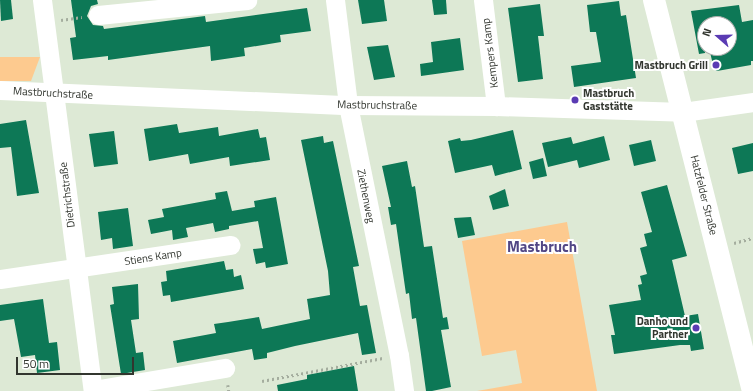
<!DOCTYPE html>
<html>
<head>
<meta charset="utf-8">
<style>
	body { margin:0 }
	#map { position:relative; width:753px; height:391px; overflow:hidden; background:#dde9d5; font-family:"Titillium Web",sans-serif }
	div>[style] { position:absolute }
	.green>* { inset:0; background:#fdca8f }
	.building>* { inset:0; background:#0d7856 }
	.path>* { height:2.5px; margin-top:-1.25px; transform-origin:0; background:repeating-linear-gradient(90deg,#a4ad9e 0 2px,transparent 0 5px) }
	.minor>* { height:19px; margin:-9.5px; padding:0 9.5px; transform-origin:9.5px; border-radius:9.5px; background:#fff }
	.tertiary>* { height:22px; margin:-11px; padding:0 11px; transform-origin:11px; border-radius:11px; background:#fff }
	.dots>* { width:11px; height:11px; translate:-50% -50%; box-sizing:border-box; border:2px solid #fff; border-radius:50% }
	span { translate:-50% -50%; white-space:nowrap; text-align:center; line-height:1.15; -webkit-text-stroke:4px #fff; paint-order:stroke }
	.street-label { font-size:11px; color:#32362f }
	.poi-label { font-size:11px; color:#32362f; font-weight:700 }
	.right { translate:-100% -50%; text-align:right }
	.left { translate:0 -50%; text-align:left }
	.district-label { font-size:15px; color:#514685; font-weight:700 }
	.north { position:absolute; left:697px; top:16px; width:40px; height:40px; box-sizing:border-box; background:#fff; border:1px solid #adafac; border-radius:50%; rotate:290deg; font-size:11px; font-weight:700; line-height:16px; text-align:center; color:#32362f }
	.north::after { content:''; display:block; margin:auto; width:14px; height:18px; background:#5a3bb3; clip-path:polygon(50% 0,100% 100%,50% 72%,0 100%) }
	.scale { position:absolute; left:16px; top:357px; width:118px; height:18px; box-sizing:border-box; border:2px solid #32362f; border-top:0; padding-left:5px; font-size:12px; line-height:14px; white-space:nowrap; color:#32362f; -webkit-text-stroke:3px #fff; paint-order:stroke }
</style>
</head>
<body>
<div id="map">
	<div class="green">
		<div style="clip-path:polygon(0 57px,40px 57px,31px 81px,0 81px)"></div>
		<div style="clip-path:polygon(567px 222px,597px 391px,477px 391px,522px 383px,516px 350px,482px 356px,462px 241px)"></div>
	</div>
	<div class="building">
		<div style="clip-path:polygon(0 0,11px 0,13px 19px,1px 21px)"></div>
		<div style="clip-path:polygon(71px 0,97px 0,98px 4px,91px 6px,87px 16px,93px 25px,103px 26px,104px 29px,205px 16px,206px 22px,307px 8px,311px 31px,280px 35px,281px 42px,244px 48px,245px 56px,211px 61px,210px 46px,108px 60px,108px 56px,73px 60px,70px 38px,76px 37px)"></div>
		<div style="clip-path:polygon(358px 0,384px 0,387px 21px,362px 24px)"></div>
		<div style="clip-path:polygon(432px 0,446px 0,447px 14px,434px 15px)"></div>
		<div style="clip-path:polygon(619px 1px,621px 16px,626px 15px,636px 78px,574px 87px,571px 66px,601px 62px,596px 32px,590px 32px,587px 5px)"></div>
		<div style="clip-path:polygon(540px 4px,544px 36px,538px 36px,543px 79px,518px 82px,508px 8px)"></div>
		<div style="clip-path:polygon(739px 5px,742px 22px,753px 20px,753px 61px,751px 61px,751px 65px,717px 71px,714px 69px,709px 48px,729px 48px,729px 24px,705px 24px,705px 53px,699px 54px,691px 11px)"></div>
		<div style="clip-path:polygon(460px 38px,464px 70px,421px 76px,420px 64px,433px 62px,431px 42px)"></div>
		<div style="clip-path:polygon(388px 45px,395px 77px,374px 80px,367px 47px)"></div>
		<div style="clip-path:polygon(26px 120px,39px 193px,17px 196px,11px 147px,0 148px,0 124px)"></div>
		<div style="clip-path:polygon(177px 124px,179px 133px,218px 127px,219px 136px,258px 129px,260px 138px,266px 137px,270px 160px,230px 166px,229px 157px,190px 164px,188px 154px,149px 161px,144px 129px)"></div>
		<div style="clip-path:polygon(513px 130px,522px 169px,495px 176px,492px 165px,455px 173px,448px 141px,460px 138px,461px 141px,471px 140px)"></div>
		<div style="clip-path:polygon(114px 131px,118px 164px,94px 167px,89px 134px)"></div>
		<div style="clip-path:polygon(323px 136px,324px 143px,333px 141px,359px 266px,353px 267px,360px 306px,367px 305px,376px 353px,362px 355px,358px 333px,295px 346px,267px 353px,267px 358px,254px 360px,252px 349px,177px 363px,173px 341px,216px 333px,214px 324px,228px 322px,259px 317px,262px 329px,310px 319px,307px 299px,330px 295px,328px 271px,301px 140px)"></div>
		<div style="clip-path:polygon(604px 136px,610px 160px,579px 168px,577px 160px,548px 167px,542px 143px,571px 137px,573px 144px)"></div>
		<div style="clip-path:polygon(651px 140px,656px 161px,634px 166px,629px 145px)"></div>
		<div style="clip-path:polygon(753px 143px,753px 171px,738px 174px,732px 148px)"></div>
		<div style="clip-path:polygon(543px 158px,547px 176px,533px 179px,529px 162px)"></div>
		<div style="clip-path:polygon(407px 161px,412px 187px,415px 186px,424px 247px,432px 246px,443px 318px,447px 317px,449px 329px,441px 330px,451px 387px,432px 391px,426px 391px,416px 318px,412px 319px,409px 293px,406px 294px,396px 224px,391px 225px,388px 207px,391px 207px,382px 166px)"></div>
		<div style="clip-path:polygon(667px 185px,687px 256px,672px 260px,685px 316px,698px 314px,704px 349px,691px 351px,690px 345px,680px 345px,614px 354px,611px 335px,615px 335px,609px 305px,641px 300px,638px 285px,642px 284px,640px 276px,647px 274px,640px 248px,647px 246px,644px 234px,652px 232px,641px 192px)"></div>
		<div style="clip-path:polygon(505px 189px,509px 206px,493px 210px,489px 196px)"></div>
		<div style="clip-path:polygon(227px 191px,232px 211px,255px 207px,254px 201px,276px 197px,288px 264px,266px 268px,265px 262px,256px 264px,253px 249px,263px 248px,258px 221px,229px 226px,229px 229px,215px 232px,213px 223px,186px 228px,188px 237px,173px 240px,172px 230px,151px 234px,148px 220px,164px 217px,162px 209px,216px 199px,215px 193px)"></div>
		<div style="clip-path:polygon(128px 208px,133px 246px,113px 249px,112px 238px,101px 240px,98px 212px)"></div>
		<div style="clip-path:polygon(471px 217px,475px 235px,458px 238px,454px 218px)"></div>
		<div style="clip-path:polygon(224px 261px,226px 270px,233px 269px,234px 277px,241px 275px,244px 289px,171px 302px,170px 295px,163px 296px,161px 282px,167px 281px,166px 271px)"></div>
		<div style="clip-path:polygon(138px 284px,139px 319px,131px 320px,136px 353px,143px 352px,145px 370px,121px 374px,110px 305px,114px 304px,112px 287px)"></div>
		<div style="clip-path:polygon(43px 299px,49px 343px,57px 342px,60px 370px,37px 373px,35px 355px,21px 357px,14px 319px,0 321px,0 305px)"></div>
		<div style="clip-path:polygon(354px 366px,358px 391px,278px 391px,277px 385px,307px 379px,307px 375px)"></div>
	</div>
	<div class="path">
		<div style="left:61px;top:20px;width:21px;rotate:-8deg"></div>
		<div style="left:734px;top:243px;width:20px;rotate:-15deg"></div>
		<div style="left:262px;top:381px;width:123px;rotate:-10.8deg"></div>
		<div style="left:228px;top:385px;width:6px;rotate:81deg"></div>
	</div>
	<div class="minor">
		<div style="left:42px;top:0;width:394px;rotate:82.6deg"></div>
		<div style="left:335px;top:0;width:106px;rotate:82.9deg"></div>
		<div style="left:348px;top:105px;width:255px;rotate:78.5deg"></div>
		<div style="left:399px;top:355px;width:36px;rotate:82deg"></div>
		<div style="left:483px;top:0;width:107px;rotate:83deg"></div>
		<div style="left:98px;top:15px;width:150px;rotate:-5.7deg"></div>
		<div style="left:0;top:90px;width:348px;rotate:2.5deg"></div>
		<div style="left:348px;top:105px;width:148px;rotate:0.4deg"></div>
		<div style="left:496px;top:106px;width:187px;rotate:1.8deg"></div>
		<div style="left:683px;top:112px;width:71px;rotate:-8.1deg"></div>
		<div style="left:0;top:279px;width:233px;rotate:-8.4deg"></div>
		<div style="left:93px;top:390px;width:134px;rotate:-9.5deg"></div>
	</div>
	<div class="tertiary">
		<div style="left:654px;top:0;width:403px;rotate:75.8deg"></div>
	</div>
	<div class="dots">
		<div style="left:716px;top:65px;background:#5a3bb3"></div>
		<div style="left:575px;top:100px;background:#5a3bb3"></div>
		<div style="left:696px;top:328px;background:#5a3bb3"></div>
	</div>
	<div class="street-label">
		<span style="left:490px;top:53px;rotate:-97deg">Kempers Kamp</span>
		<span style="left:53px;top:93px;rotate:3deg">Mastbruchstraße</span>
		<span style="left:377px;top:105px;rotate:1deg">Mastbruchstraße</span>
		<span style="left:67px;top:195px;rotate:-97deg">Dietrichstraße</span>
		<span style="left:704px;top:195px;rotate:76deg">Hatzfelder Straße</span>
		<span style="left:366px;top:196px;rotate:79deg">Ziethenweg</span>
		<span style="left:153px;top:257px;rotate:-9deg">Stiens Kamp</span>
	</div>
	<div class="poi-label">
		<span class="right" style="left:708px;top:65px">Mastbruch Grill</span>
		<span class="left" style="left:583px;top:100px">Mastbruch<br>Gaststätte</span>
		<span class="right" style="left:688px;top:328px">Danho und<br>Partner</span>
	</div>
	<div class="district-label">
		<span style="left:542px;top:247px">Mastbruch</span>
	</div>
	<div class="north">N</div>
	<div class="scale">50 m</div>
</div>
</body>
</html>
